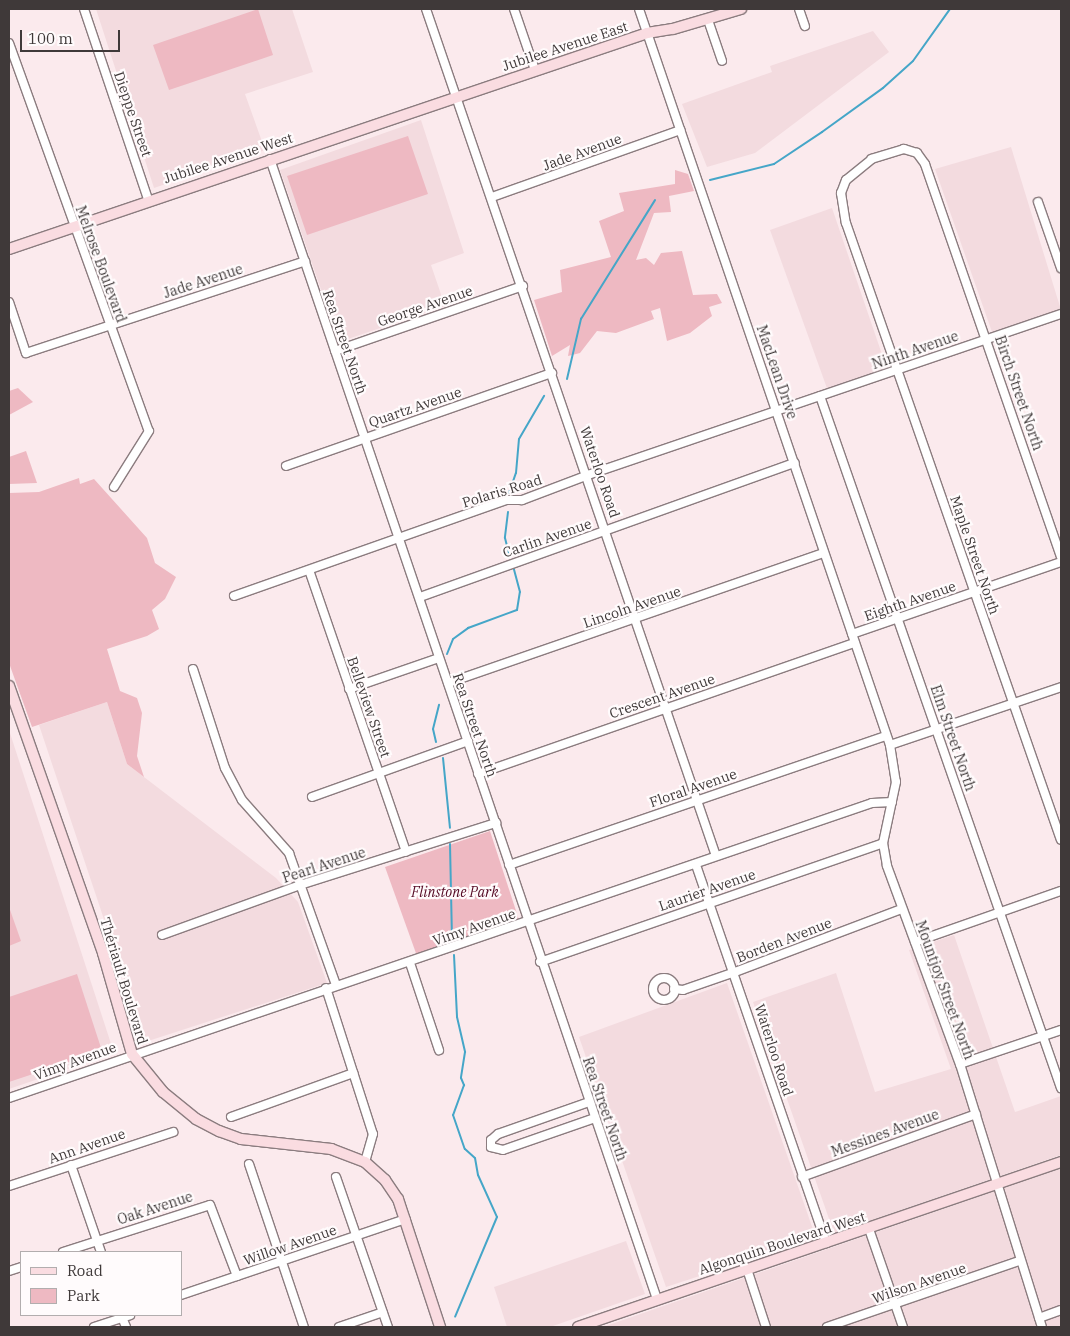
<!DOCTYPE html>
<html>
<head>
<meta charset="utf-8">
<style>
	body { margin:0 }
	#map { position:relative; width:1070px; height:1336px; overflow:hidden; background:#fbeaed; font-family:"IBM Plex Serif",serif }
	div>[style] { position:absolute }
	.built>* { inset:0; background:#f3dbdf }
	.green>* { inset:0; background:#eeb9c2 }
	.stream>* { height:2px; margin:-1px; padding:0 1px; transform-origin:1px; border-radius:1px; background:#45a6c8 }
	.roads { filter:drop-shadow(1px 0 #8b7c7f) drop-shadow(-1px 0 #8b7c7f) drop-shadow(0 1px #8b7c7f) drop-shadow(0 -1px #8b7c7f) }
	.minor>* { height:8px; margin:-4px; padding:0 4px; transform-origin:4px; border-radius:4px; background:#fff }
	.minor>.ring { margin:-4px; padding:0; box-sizing:content-box; background:none; border:8px solid #fff; border-radius:50% }
	.major>* { height:10px; margin:-5px; padding:0 5px; transform-origin:5px; border-radius:5px; background:#fadce1 }
	span { translate:-50% -50%; white-space:nowrap; text-align:center; line-height:1.15; -webkit-text-stroke:4.5px #fffbfc; paint-order:stroke }
	.street-label { font-size:14px; color:#3f3939 }
	.park-label { font-size:14px; color:#550a24; font-style:italic }
	.frame { position:absolute; inset:0; border:10px solid #3f3939; pointer-events:none }
	.legend { position:absolute; left:20px; top:1251px; width:162px; height:65px; box-sizing:border-box; background:#fffbfc; border:1px solid #b2adae; margin:0; padding:6px 9px; list-style:none; font-size:15px; color:#3f3939 }
	.legend li { display:flex; align-items:center; gap:10px; height:25px }
	.legend b { width:25px; border:1px solid #b2adae }
	.scale { position:absolute; left:20px; top:30px; width:100px; height:22px; box-sizing:border-box; border:2px solid #3f3939; border-top:0; padding-left:6px; font-size:15px; line-height:18px; white-space:nowrap; color:#3f3939; -webkit-text-stroke:4px #fffbfc; paint-order:stroke }
</style>
</head>
<body>
<div id="map">
	<div class="built">
		<div style="clip-path:polygon(96px 9px,292px 9px,313px 72px,245px 94px,265px 150px,154px 188px)"></div>
		<div style="clip-path:polygon(873px 31px,889px 52px,755px 153px,707px 167px,682px 104px,772px 72px,770px 66px)"></div>
		<div style="clip-path:polygon(421px 120px,464px 253px,431px 265px,445px 306px,339px 342px,280px 170px)"></div>
		<div style="clip-path:polygon(1011px 147px,1061px 310px,992px 332px,935px 169px)"></div>
		<div style="clip-path:polygon(832px 208px,887px 369px,828px 391px,770px 230px)"></div>
		<div style="clip-path:polygon(107px 702px,127px 764px,276px 878px,298px 902px,327px 983px,145px 1042px,39px 725px)"></div>
		<div style="clip-path:polygon(9px 730px,114px 1053px,9px 1089px)"></div>
		<div style="clip-path:polygon(954px 935px,1015px 1112px,1061px 1096px,1061px 1155px,834px 1233px,753px 1002px,836px 973px,875px 1092px,951px 1069px,909px 950px)"></div>
		<div style="clip-path:polygon(727px 983px,816px 1238px,666px 1287px,579px 1037px)"></div>
		<div style="clip-path:polygon(1061px 1168px,1061px 1327px,603px 1327px)"></div>
		<div style="clip-path:polygon(626px 1241px,645px 1294px,550px 1327px,507px 1327px,494px 1287px)"></div>
	</div>
	<div class="green">
		<div style="clip-path:polygon(258px 9px,273px 55px,169px 90px,153px 45px)"></div>
		<div style="clip-path:polygon(408px 136px,428px 194px,307px 235px,287px 176px)"></div>
		<div style="clip-path:polygon(675px 170px,688px 174px,694px 191px,669px 196px,671px 212px,654px 213px,636px 260px,646px 258px,654px 265px,661px 253px,682px 251px,693px 295px,717px 294px,722px 303px,709px 307px,712px 316px,690px 333px,667px 341px,660px 308px,651px 311px,654px 319px,616px 333px,597px 331px,580px 353px,568px 356px,570px 345px,552px 356px,534px 300px,562px 292px,560px 270px,611px 257px,599px 221px,624px 211px,619px 193px,675px 184px)"></div>
		<div style="clip-path:polygon(18px 388px,33px 402px,9px 415px,9px 391px)"></div>
		<div style="clip-path:polygon(26px 451px,37px 483px,9px 484px,9px 457px)"></div>
		<div style="clip-path:polygon(79px 478px,80px 484px,94px 479px,147px 538px,155px 563px,176px 577px,165px 599px,152px 610px,159px 629px,147px 636px,107px 649px,120px 691px,137px 698px,142px 713px,137px 756px,144px 777px,127px 764px,107px 702px,32px 727px,9px 663px,9px 493px,39px 492px)"></div>
		<div style="clip-path:polygon(490px 831px,519px 920px,417px 956px,385px 867px)"></div>
		<div style="clip-path:polygon(9px 907px,21px 941px,9px 946px)"></div>
		<div style="clip-path:polygon(77px 974px,102px 1051px,9px 1082px,9px 997px)"></div>
	</div>
	<div class="stream">
		<div style="left:710px;top:180px;width:66px;rotate:-14deg"></div>
		<div style="left:774px;top:164px;width:58px;rotate:-33.7deg"></div>
		<div style="left:822px;top:132px;width:75px;rotate:-35.8deg"></div>
		<div style="left:883px;top:88px;width:40px;rotate:-42deg"></div>
		<div style="left:913px;top:61px;width:64px;rotate:-54.6deg"></div>
		<div style="left:567px;top:379px;width:62px;rotate:-76.9deg"></div>
		<div style="left:581px;top:319px;width:140px;rotate:-58.1deg"></div>
		<div style="left:509px;top:493px;width:21px;rotate:-71deg"></div>
		<div style="left:516px;top:473px;width:34px;rotate:-85deg"></div>
		<div style="left:519px;top:439px;width:50px;rotate:-59.8deg"></div>
		<div style="left:508px;top:512px;width:26px;rotate:97deg"></div>
		<div style="left:505px;top:538px;width:16px;rotate:76deg"></div>
		<div style="left:447px;top:654px;width:16px;rotate:-68deg"></div>
		<div style="left:453px;top:639px;width:19px;rotate:-36deg"></div>
		<div style="left:468px;top:628px;width:52px;rotate:-20.2deg"></div>
		<div style="left:517px;top:610px;width:18px;rotate:-81deg"></div>
		<div style="left:520px;top:592px;width:24px;rotate:-105deg"></div>
		<div style="left:436px;top:742px;width:13px;rotate:-103deg"></div>
		<div style="left:433px;top:729px;width:25px;rotate:-76deg"></div>
		<div style="left:443px;top:758px;width:70px;rotate:84.3deg"></div>
		<div style="left:450px;top:844px;width:94px;rotate:88.8deg"></div>
		<div style="left:454px;top:955px;width:62px;rotate:87.2deg"></div>
		<div style="left:457px;top:1017px;width:36px;rotate:77deg"></div>
		<div style="left:465px;top:1052px;width:26px;rotate:99deg"></div>
		<div style="left:461px;top:1078px;width:8px;rotate:67deg"></div>
		<div style="left:464px;top:1085px;width:32px;rotate:110deg"></div>
		<div style="left:453px;top:1115px;width:36px;rotate:71deg"></div>
		<div style="left:465px;top:1149px;width:13px;rotate:42deg"></div>
		<div style="left:475px;top:1158px;width:17px;rotate:80deg"></div>
		<div style="left:478px;top:1175px;width:46px;rotate:65.7deg"></div>
		<div style="left:497px;top:1217px;width:108px;rotate:112.8deg"></div>
	</div>
	<div class="roads">
		<div class="minor">
			<div style="left:84px;top:9px;width:200px;rotate:71.4deg"></div>
			<div style="left:426px;top:9px;width:895px;rotate:71.1deg"></div>
			<div style="left:514px;top:9px;width:65px;rotate:71deg"></div>
			<div style="left:639px;top:9px;width:778px;rotate:71.17deg"></div>
			<div style="left:890px;top:745px;width:37px;rotate:81deg"></div>
			<div style="left:896px;top:782px;width:62px;rotate:102deg"></div>
			<div style="left:883px;top:843px;width:23px;rotate:80deg"></div>
			<div style="left:887px;top:866px;width:211px;rotate:69.8deg"></div>
			<div style="left:960px;top:1064px;width:275px;rotate:72.7deg"></div>
			<div style="left:799px;top:9px;width:18px;rotate:71deg"></div>
			<div style="left:708px;top:20px;width:43px;rotate:71.1deg"></div>
			<div style="left:9px;top:43px;width:412px;rotate:70.2deg"></div>
			<div style="left:149px;top:431px;width:66px;rotate:122deg"></div>
			<div style="left:270px;top:159px;width:1204px;rotate:71.25deg"></div>
			<div style="left:492px;top:197px;width:200px;rotate:-19.6deg"></div>
			<div style="left:1038px;top:202px;width:70px;rotate:70.8deg"></div>
			<div style="left:9px;top:302px;width:54px;rotate:71.6deg"></div>
			<div style="left:26px;top:353px;width:294px;rotate:-18.2deg"></div>
			<div style="left:335px;top:351px;width:199px;rotate:-19.1deg"></div>
			<div style="left:820px;top:396px;width:733px;rotate:70.8deg"></div>
			<div style="left:286px;top:466px;width:282px;rotate:-19.3deg"></div>
			<div style="left:1061px;top:557px;width:416px;rotate:-109.1deg"></div>
			<div style="left:925px;top:164px;width:14px;rotate:-126deg"></div>
			<div style="left:917px;top:153px;width:14px;rotate:-163deg"></div>
			<div style="left:904px;top:149px;width:34px;rotate:163deg"></div>
			<div style="left:872px;top:159px;width:33px;rotate:141deg"></div>
			<div style="left:846px;top:180px;width:14px;rotate:111deg"></div>
			<div style="left:841px;top:193px;width:30px;rotate:81deg"></div>
			<div style="left:846px;top:223px;width:653px;rotate:70.79deg"></div>
			<div style="left:309px;top:570px;width:298px;rotate:71deg"></div>
			<div style="left:234px;top:596px;width:288px;rotate:-19.4deg"></div>
			<div style="left:506px;top:500px;width:16px"></div>
			<div style="left:522px;top:500px;width:71px;rotate:-20.7deg"></div>
			<div style="left:588px;top:475px;width:500px;rotate:-18.8deg"></div>
			<div style="left:420px;top:597px;width:398px;rotate:-19.7deg"></div>
			<div style="left:852px;top:634px;width:221px;rotate:-19deg"></div>
			<div style="left:193px;top:669px;width:104px;rotate:72.1deg"></div>
			<div style="left:225px;top:768px;width:36px;rotate:62deg"></div>
			<div style="left:242px;top:800px;width:71px;rotate:48.4deg"></div>
			<div style="left:289px;top:853px;width:140px;rotate:70.4deg"></div>
			<div style="left:448px;top:683px;width:398px;rotate:-19.1deg"></div>
			<div style="left:349px;top:689px;width:95px;rotate:-19deg"></div>
			<div style="left:890px;top:745px;width:181px;rotate:-18.7deg"></div>
			<div style="left:478px;top:774px;width:399px;rotate:-19.2deg"></div>
			<div style="left:312px;top:797px;width:166px;rotate:-19.7deg"></div>
			<div style="left:509px;top:865px;width:398px;rotate:-18.9deg"></div>
			<div style="left:696px;top:865px;width:400px;rotate:71deg"></div>
			<div style="left:162px;top:935px;width:147px;rotate:-19.9deg"></div>
			<div style="left:300px;top:885px;width:206px;rotate:-17.6deg"></div>
			<div style="left:915px;top:942px;width:155px;rotate:-19.3deg"></div>
			<div style="left:540px;top:962px;width:363px;rotate:-19.1deg"></div>
			<div style="left:410px;top:963px;width:92px;rotate:71.6deg"></div>
			<div class="ring" style="left:653px;top:978px;width:14px;height:14px"></div>
			<div style="left:326px;top:988px;width:153px;rotate:72.2deg"></div>
			<div style="left:373px;top:1134px;width:29px;rotate:106deg"></div>
			<div style="left:674px;top:989px;width:9px;rotate:6deg"></div>
			<div style="left:683px;top:990px;width:55px;rotate:-19.1deg"></div>
			<div style="left:735px;top:972px;width:178px;rotate:-20.7deg"></div>
			<div style="left:960px;top:1064px;width:107px;rotate:-18.6deg"></div>
			<div style="left:9px;top:1098px;width:912px;rotate:-18.87deg"></div>
			<div style="left:872px;top:803px;width:20px;rotate:-3deg"></div>
			<div style="left:589px;top:1102px;width:96px;rotate:160.6deg"></div>
			<div style="left:498px;top:1134px;width:9px;rotate:139deg"></div>
			<div style="left:491px;top:1140px;width:7px;rotate:90deg"></div>
			<div style="left:491px;top:1147px;width:12px;rotate:14deg"></div>
			<div style="left:503px;top:1150px;width:97px;rotate:-19.2deg"></div>
			<div style="left:231px;top:1117px;width:130px;rotate:-19.8deg"></div>
			<div style="left:249px;top:1164px;width:172px;rotate:71.4deg"></div>
			<div style="left:71px;top:1165px;width:92px;rotate:71deg"></div>
			<div style="left:336px;top:1177px;width:159px;rotate:70.9deg"></div>
			<div style="left:802px;top:1177px;width:185px;rotate:-19.9deg"></div>
			<div style="left:9px;top:1186px;width:173px;rotate:-18.2deg"></div>
			<div style="left:869px;top:1229px;width:104px;rotate:70.9deg"></div>
			<div style="left:63px;top:1252px;width:154px;rotate:-17.7deg"></div>
			<div style="left:210px;top:1205px;width:76px;rotate:69.2deg"></div>
			<div style="left:747px;top:1269px;width:61px;rotate:71.9deg"></div>
			<div style="left:9px;top:1271px;width:13px;rotate:-18deg"></div>
			<div style="left:181px;top:1295px;width:237px;rotate:-18.7deg"></div>
			<div style="left:121px;top:1315px;width:13px;rotate:67deg"></div>
			<div style="left:1039px;top:1318px;width:23px;rotate:-20deg"></div>
			<div style="left:94px;top:1327px;width:38px;rotate:-18deg"></div>
			<div style="left:339px;top:1327px;width:46px;rotate:-18.8deg"></div>
			<div style="left:827px;top:1327px;width:203px;rotate:-19deg"></div>
		</div>
		<div class="major">
			<div style="left:9px;top:249px;width:674px;rotate:-18.7deg"></div>
			<div style="left:647px;top:33px;width:26px;rotate:-9deg"></div>
			<div style="left:673px;top:29px;width:71px;rotate:-16.4deg"></div>
			<div style="left:9px;top:686px;width:283px;rotate:70.6deg"></div>
			<div style="left:103px;top:953px;width:105px;rotate:74deg"></div>
			<div style="left:132px;top:1054px;width:49px;rotate:50.8deg"></div>
			<div style="left:163px;top:1092px;width:43px;rotate:39.3deg"></div>
			<div style="left:196px;top:1119px;width:26px;rotate:28deg"></div>
			<div style="left:219px;top:1131px;width:23px;rotate:20deg"></div>
			<div style="left:241px;top:1139px;width:91px;rotate:6.3deg"></div>
			<div style="left:331px;top:1149px;width:36px;rotate:21deg"></div>
			<div style="left:365px;top:1162px;width:27px;rotate:42deg"></div>
			<div style="left:385px;top:1180px;width:23px;rotate:56deg"></div>
			<div style="left:398px;top:1199px;width:135px;rotate:71.8deg"></div>
			<div style="left:578px;top:1327px;width:510px;rotate:-18.86deg"></div>
		</div>
	</div>
	<div class="street-label">
		<span style="left:565px;top:46px;rotate:-18deg">Jubilee Avenue East</span>
		<span style="left:133px;top:114px;rotate:71deg">Dieppe Street</span>
		<span style="left:582px;top:152px;rotate:-20deg">Jade Avenue</span>
		<span style="left:228px;top:158px;rotate:-18deg">Jubilee Avenue West</span>
		<span style="left:101px;top:264px;rotate:70deg">Melrose Boulevard</span>
		<span style="left:203px;top:281px;rotate:-18deg">Jade Avenue</span>
		<span style="left:425px;top:306px;rotate:-19deg">George Avenue</span>
		<span style="left:345px;top:342px;rotate:71deg">Rea Street North</span>
		<span style="left:915px;top:350px;rotate:-19deg">Ninth Avenue</span>
		<span style="left:777px;top:372px;rotate:71deg">MacLean Drive</span>
		<span style="left:1019px;top:393px;rotate:71deg">Birch Street North</span>
		<span style="left:415px;top:407px;rotate:-19deg">Quartz Avenue</span>
		<span style="left:600px;top:472px;rotate:71deg">Waterloo Road</span>
		<span style="left:502px;top:491px;rotate:-17deg">Polaris Road</span>
		<span style="left:547px;top:538px;rotate:-19deg">Carlin Avenue</span>
		<span style="left:975px;top:555px;rotate:71deg">Maple Street North</span>
		<span style="left:910px;top:601px;rotate:-19deg">Eighth Avenue</span>
		<span style="left:632px;top:607px;rotate:-19deg">Lincoln Avenue</span>
		<span style="left:662px;top:696px;rotate:-19deg">Crescent Avenue</span>
		<span style="left:369px;top:707px;rotate:71deg">Belleview Street</span>
		<span style="left:475px;top:725px;rotate:71deg">Rea Street North</span>
		<span style="left:953px;top:738px;rotate:71deg">Elm Street North</span>
		<span style="left:693px;top:788px;rotate:-19deg">Floral Avenue</span>
		<span style="left:324px;top:865px;rotate:-18deg">Pearl Avenue</span>
		<span style="left:707px;top:890px;rotate:-19deg">Laurier Avenue</span>
		<span style="left:474px;top:927px;rotate:-19deg">Vimy Avenue</span>
		<span style="left:784px;top:940px;rotate:-21deg">Borden Avenue</span>
		<span style="left:124px;top:981px;rotate:73deg">Thériault Boulevard</span>
		<span style="left:945px;top:990px;rotate:70deg">Mountjoy Street North</span>
		<span style="left:774px;top:1050px;rotate:72deg">Waterloo Road</span>
		<span style="left:75px;top:1061px;rotate:-20deg">Vimy Avenue</span>
		<span style="left:605px;top:1109px;rotate:71deg">Rea Street North</span>
		<span style="left:885px;top:1133px;rotate:-20deg">Messines Avenue</span>
		<span style="left:87px;top:1146px;rotate:-19deg">Ann Avenue</span>
		<span style="left:155px;top:1208px;rotate:-18deg">Oak Avenue</span>
		<span style="left:782px;top:1243px;rotate:-18deg">Algonquin Boulevard West</span>
		<span style="left:290px;top:1245px;rotate:-19deg">Willow Avenue</span>
		<span style="left:919px;top:1283px;rotate:-19deg">Wilson Avenue</span>
	</div>
	<div class="park-label">
		<span style="left:455px;top:892px">Flinstone Park</span>
	</div>
	<div class="frame"></div>
	<ul class="legend">
	<li><b style="height:6px;background:#fadce1"></b>Road</li>
	<li><b style="height:14px;background:#eeb9c2"></b>Park</li>
	</ul>
	<div class="scale">100 m</div>
</div>
</body>
</html>
